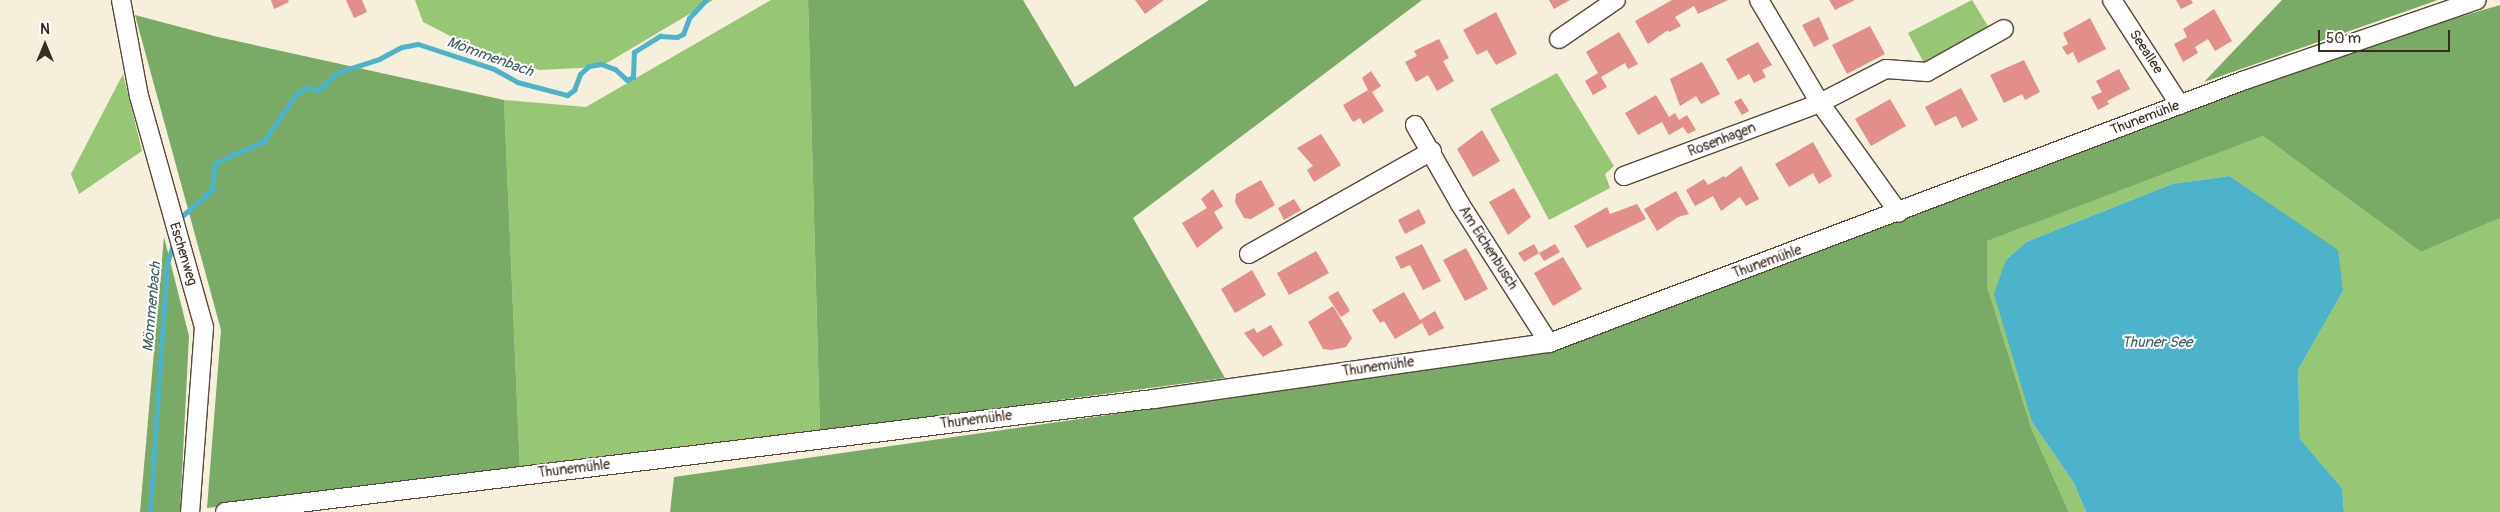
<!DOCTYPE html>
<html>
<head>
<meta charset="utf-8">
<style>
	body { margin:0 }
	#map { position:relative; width:2500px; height:512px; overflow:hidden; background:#f5efdc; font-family:Pangolin,sans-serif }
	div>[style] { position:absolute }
	.green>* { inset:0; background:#97c674 }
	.forest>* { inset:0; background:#79ab66 }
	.water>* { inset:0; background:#4cb3ca }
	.stream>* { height:5px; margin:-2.5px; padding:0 2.5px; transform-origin:2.5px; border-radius:2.5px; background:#4cb3ca }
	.building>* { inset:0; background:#e28e8b }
	.roads { filter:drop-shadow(1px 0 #57483a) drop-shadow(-1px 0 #57483a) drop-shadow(0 1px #57483a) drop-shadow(0 -1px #57483a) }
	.street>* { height:18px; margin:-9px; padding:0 9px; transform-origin:9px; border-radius:9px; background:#fff }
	span { translate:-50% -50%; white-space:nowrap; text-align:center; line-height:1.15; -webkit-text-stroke:4px #fff; paint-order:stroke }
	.street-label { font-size:14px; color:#3b2a1e }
	.water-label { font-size:15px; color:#426163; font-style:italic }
	.north { position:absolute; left:20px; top:20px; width:50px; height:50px; -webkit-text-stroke:4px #fff; paint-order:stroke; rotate:0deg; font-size:14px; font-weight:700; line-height:20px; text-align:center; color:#3b2a1e }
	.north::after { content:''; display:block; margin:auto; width:18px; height:22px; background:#3b2a1e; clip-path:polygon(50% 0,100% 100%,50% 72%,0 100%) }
	.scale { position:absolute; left:2318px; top:30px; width:132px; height:22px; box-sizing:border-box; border:2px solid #3b2a1e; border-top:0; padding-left:6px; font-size:15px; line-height:18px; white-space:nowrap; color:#3b2a1e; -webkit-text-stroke:4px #fff; paint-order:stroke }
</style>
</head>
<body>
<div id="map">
	<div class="green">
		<div style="clip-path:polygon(415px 0,713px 0,600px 67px,518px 71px,423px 22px)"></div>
		<div style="clip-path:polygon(771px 0,808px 0,820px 432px,520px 470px,504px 100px,586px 107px)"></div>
		<div style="clip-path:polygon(1972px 0,1991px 31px,1925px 65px,1908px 33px)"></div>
		<div style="clip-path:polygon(1557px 73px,1614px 166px,1605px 174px,1610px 188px,1549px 220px,1490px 109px)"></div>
		<div style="clip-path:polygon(123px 74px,142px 151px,79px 194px,71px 174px)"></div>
		<div style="clip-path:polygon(2263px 136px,2421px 252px,2500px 218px,2500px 512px,2344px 512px,2342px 488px,2300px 439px,2298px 370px,2343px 291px,2229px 176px,2172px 184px,2026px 242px,2006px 260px,2032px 422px,2074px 483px,2086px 512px,2069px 512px,2032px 430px,1987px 286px,1986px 241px)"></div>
	</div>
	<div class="forest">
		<div style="clip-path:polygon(808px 0,1023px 0,1075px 87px,1209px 0,1422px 0,1133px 218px,1225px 378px,820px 432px)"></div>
		<div style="clip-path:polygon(2282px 0,2438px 0,2204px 82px)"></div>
		<div style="clip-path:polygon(2500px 5px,2500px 218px,2421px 252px,2263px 136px,1987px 241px,1987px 286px,2032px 430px,2069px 512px,670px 512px,674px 477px,1548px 352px,2249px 79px)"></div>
		<div style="clip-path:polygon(135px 15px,218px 37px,504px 100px,520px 470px,207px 508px,221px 330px)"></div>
		<div style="clip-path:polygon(164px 237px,189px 336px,180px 512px,140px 512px)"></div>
	</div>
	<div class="water">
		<div style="clip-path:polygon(2229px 176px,2338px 250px,2343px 291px,2298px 370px,2300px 439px,2342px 488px,2344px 512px,2086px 512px,2074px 483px,2032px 422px,1994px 294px,2006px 260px,2026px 242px,2172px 184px)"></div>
	</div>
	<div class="stream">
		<div style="left:180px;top:222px;width:6px;rotate:-72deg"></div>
		<div style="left:182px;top:216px;width:40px;rotate:-41deg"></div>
		<div style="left:212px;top:190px;width:27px;rotate:-84deg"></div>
		<div style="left:215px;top:163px;width:54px;rotate:-24.2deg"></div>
		<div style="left:264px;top:141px;width:58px;rotate:-55.5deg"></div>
		<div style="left:297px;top:93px;width:10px;rotate:-29deg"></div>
		<div style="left:306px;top:88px;width:12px;rotate:9deg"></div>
		<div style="left:318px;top:90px;width:28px;rotate:-41deg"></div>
		<div style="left:339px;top:72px;width:42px;rotate:-18deg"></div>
		<div style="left:379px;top:59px;width:26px;rotate:-28deg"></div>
		<div style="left:402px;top:47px;width:16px;rotate:-11deg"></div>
		<div style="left:418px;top:44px;width:80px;rotate:18.2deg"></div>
		<div style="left:494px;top:69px;width:26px;rotate:29deg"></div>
		<div style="left:517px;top:82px;width:52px;rotate:14.6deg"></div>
		<div style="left:567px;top:95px;width:9px;rotate:-36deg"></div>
		<div style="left:574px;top:90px;width:17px;rotate:-69deg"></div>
		<div style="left:580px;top:74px;width:12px;rotate:-42deg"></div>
		<div style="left:589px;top:66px;width:12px;rotate:-9deg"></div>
		<div style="left:601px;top:64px;width:15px;rotate:20deg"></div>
		<div style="left:615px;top:69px;width:16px;rotate:43deg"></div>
		<div style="left:627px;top:80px;width:7px;rotate:-27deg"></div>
		<div style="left:633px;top:77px;width:25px;rotate:-88deg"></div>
		<div style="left:634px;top:52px;width:31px;rotate:-32deg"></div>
		<div style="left:660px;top:36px;width:17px;rotate:3deg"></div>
		<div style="left:677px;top:37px;width:7px;rotate:-27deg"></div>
		<div style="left:683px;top:34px;width:17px;rotate:-69deg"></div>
		<div style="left:689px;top:18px;width:25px;rotate:-47deg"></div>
		<div style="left:150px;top:512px;width:250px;rotate:-86.1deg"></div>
		<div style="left:167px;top:263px;width:22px;rotate:-72deg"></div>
	</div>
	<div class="building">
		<div style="clip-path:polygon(271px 0,288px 0,289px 2px,274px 9px)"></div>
		<div style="clip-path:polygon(346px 0,362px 0,367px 12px,354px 18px)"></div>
		<div style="clip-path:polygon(1135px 0,1164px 0,1145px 14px)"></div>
		<div style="clip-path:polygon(1549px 0,1570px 0,1554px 9px)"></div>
		<div style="clip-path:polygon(1672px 0,1728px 0,1698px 14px,1694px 6px,1675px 17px,1681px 26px,1669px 32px,1668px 30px,1648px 44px,1635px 21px)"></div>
		<div style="clip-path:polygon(1829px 0,1855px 0,1835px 10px)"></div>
		<div style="clip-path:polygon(2176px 0,2191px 0,2193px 3px,2181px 9px)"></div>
		<div style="clip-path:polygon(2214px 9px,2232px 41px,2215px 51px,2208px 39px,2195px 47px,2198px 53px,2183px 62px,2174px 44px,2187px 37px,2183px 29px)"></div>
		<div style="clip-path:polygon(1496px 12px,1517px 54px,1496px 65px,1487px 50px,1477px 55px,1463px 30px)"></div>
		<div style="clip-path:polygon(1819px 17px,1829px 39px,1814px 47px,1802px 25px)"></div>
		<div style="clip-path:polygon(2090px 18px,2106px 49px,2078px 63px,2073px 52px,2067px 55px,2062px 47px,2068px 44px,2063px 33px)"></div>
		<div style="clip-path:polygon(1870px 26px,1885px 54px,1847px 74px,1832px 45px)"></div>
		<div style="clip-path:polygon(1619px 32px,1638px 64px,1628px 69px,1625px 63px,1601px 77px,1607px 87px,1593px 95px,1585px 81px,1598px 73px,1586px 52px)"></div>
		<div style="clip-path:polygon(1439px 39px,1449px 58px,1443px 61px,1454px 81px,1437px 91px,1428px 75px,1416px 82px,1405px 62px,1417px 56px,1414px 51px)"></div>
		<div style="clip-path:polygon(1758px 42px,1772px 65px,1762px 70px,1766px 77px,1754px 83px,1749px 74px,1738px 80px,1726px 59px)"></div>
		<div style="clip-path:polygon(2024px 60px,2040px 92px,2025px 100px,2022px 94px,2004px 103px,1990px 75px)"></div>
		<div style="clip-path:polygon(1702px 62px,1720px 94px,1701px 104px,1696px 96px,1680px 106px,1670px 79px)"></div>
		<div style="clip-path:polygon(2119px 69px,2130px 89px,2107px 101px,2109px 104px,2098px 110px,2091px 97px,2102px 92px,2096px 81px)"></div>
		<div style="clip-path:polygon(1371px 71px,1381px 86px,1372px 92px,1384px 111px,1363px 124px,1360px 118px,1353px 122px,1343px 105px,1368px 90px,1362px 78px)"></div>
		<div style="clip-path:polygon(1961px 88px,1978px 120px,1962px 128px,1956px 116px,1935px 126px,1925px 107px)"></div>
		<div style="clip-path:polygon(1656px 95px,1669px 117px,1675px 113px,1679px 120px,1687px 115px,1696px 130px,1688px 134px,1683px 127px,1669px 135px,1662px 122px,1638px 135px,1625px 113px)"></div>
		<div style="clip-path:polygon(1741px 98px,1749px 111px,1742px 115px,1734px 102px)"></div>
		<div style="clip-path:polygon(1890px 99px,1906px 126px,1871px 146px,1855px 119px)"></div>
		<div style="clip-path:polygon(1482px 130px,1500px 161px,1473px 177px,1457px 149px)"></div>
		<div style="clip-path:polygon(1321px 134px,1341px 165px,1314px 182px,1307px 170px,1313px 166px,1297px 148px)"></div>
		<div style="clip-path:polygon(1813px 142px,1832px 176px,1819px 184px,1813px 173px,1789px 187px,1775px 164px)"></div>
		<div style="clip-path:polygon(1741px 166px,1759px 199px,1746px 206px,1740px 197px,1721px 211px,1713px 196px,1695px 206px,1686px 190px,1704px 179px,1708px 185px,1724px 176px,1725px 178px)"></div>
		<div style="clip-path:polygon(1261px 180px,1275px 205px,1251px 219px,1244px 218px,1235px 202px,1236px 194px)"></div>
		<div style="clip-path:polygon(1514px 188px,1531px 217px,1508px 235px,1489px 202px)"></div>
		<div style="clip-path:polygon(1213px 189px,1223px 206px,1214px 212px,1223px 228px,1197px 248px,1182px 223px,1207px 208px,1201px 199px)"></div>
		<div style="clip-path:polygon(1676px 191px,1689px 214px,1678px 217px,1657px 231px,1644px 209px)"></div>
		<div style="clip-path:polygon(1294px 199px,1301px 210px,1284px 220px,1278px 208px)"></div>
		<div style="clip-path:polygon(1637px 204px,1646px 219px,1587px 248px,1574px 226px,1607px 207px,1610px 214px)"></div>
		<div style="clip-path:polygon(1419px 209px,1426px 223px,1405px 234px,1398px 220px)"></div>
		<div style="clip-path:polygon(1422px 244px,1441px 281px,1423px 290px,1410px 265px,1401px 269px,1395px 257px)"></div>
		<div style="clip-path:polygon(1534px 244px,1539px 253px,1524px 262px,1518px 253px)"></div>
		<div style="clip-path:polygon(1555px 244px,1560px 252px,1544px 261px,1539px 253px)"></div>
		<div style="clip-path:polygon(1466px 248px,1488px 289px,1465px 301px,1443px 260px)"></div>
		<div style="clip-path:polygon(1316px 251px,1329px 273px,1289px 295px,1277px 273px)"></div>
		<div style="clip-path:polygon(1563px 257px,1582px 289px,1553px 306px,1534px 273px)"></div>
		<div style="clip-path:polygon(1252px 270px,1266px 295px,1235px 313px,1221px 289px)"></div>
		<div style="clip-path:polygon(1338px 291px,1350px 311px,1341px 317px,1328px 297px)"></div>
		<div style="clip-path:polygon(1404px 292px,1420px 320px,1435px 311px,1444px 328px,1429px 336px,1422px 323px,1395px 339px,1384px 321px,1380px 323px,1372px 310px)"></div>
		<div style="clip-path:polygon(1333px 306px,1352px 338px,1346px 347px,1331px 350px,1323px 349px,1308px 322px)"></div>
		<div style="clip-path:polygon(1271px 325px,1283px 345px,1263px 357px,1244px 333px,1254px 328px,1257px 333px)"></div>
	</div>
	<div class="roads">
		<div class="street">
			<div style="left:121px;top:0;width:98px;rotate:79.4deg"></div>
			<div style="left:139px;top:96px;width:240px;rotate:74.3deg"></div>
			<div style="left:204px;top:327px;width:186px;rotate:94.3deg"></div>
			<div style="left:1759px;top:0;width:120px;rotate:59.4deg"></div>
			<div style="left:1820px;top:103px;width:135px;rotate:54.3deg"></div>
			<div style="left:2112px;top:0;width:125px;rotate:57.1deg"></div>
			<div style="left:1559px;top:39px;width:69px;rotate:-34.4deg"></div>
			<div style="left:1415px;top:125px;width:91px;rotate:60.3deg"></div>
			<div style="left:1460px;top:204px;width:165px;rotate:57.4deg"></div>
			<div style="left:1624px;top:176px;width:209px;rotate:-20.4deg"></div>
			<div style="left:1820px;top:103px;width:74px;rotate:-27.3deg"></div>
			<div style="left:1886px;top:69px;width:41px;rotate:4.2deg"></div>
			<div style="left:1927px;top:72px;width:88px;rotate:-29.2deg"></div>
			<div style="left:1249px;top:254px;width:210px;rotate:-29.4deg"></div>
			<div style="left:225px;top:512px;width:936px;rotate:-6.94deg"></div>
			<div style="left:1154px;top:399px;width:399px;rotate:-8.1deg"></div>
			<div style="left:1549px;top:343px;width:744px;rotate:-20.7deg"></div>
			<div style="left:2245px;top:80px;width:245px;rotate:-19deg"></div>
		</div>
	</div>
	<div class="street-label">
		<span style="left:2146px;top:52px;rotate:57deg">Seeallee</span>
		<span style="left:2145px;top:118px;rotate:-21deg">Thunemühle</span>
		<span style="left:1722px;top:140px;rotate:-21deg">Rosenhagen</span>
		<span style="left:1488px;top:248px;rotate:57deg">Am Eichenbusch</span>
		<span style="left:183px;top:254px;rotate:73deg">Eschenweg</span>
		<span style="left:1767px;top:262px;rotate:-20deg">Thunemühle</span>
		<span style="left:1378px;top:367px;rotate:-8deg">Thunemühle</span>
		<span style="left:976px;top:420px;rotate:-7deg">Thunemühle</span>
		<span style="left:574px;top:469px;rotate:-7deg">Thunemühle</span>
	</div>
	<div class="water-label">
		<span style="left:490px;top:57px;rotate:20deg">Mömmenbach</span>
		<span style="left:152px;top:307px;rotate:-85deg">Mömmenbach</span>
		<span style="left:2157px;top:343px">Thuner See</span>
	</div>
	<div class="north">N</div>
	<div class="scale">50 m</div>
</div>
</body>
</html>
